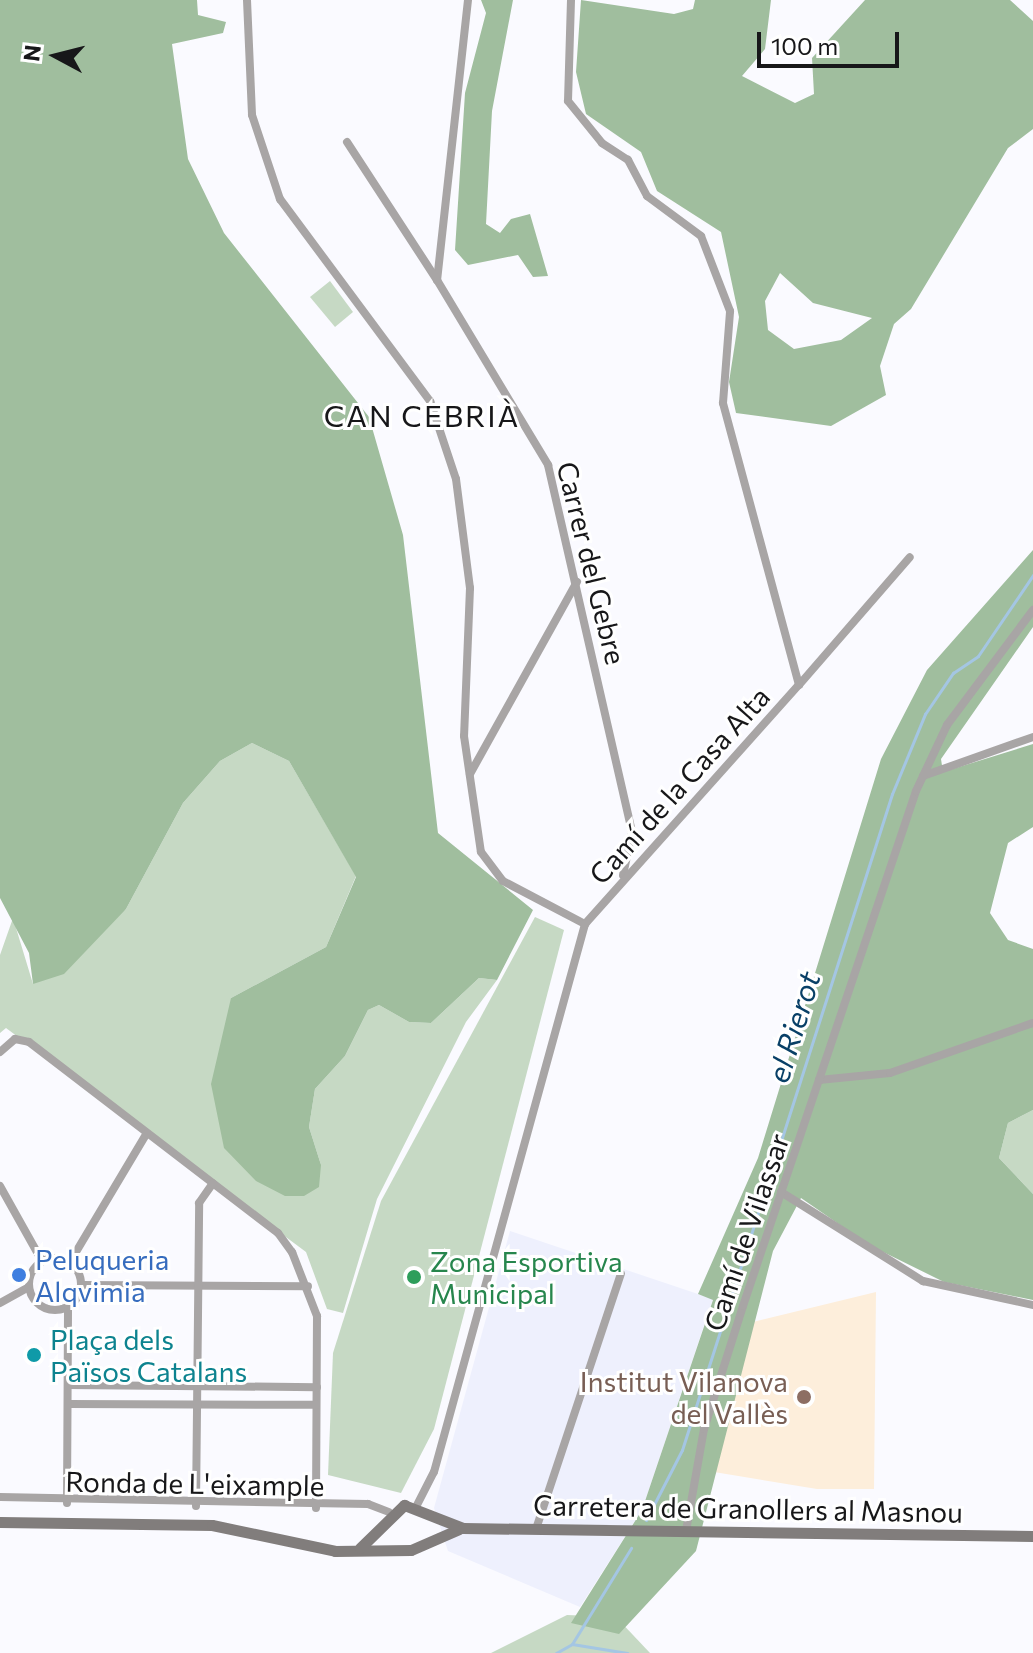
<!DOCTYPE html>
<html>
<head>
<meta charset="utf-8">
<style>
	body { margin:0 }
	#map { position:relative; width:1033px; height:1653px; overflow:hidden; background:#fafaff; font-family:Commissioner,sans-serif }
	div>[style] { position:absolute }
	.built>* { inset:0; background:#eef0fd }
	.education>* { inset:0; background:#fdeedb }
	.green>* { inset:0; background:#c6d9c4 }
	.forest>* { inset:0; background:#a0be9e }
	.stream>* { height:3px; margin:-1.5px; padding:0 1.5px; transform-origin:1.5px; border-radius:1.5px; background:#a4c6e3 }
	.minor>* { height:8px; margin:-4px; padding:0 4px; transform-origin:4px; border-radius:4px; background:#a8a5a5 }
	.minor>.ring { margin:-4px; padding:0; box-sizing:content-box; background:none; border:8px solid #a8a5a5; border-radius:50% }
	.secondary>* { height:11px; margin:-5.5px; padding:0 5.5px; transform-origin:5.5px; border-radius:5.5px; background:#817d7c }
	.dots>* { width:22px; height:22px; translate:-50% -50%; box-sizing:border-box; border:4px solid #fff; border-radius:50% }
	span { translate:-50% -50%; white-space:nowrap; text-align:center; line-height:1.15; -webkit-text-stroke:6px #fff; paint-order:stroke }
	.street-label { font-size:28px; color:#171719 }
	.shop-label { font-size:28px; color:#366cbe }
	.left { translate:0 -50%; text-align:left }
	.leisure-label { font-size:28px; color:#27864d }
	.culture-label { font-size:28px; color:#0d838f }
	.education-label { font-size:28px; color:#785e54 }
	.right { translate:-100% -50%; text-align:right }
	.neighbourhood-label { font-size:30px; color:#171719; letter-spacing:2px }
	.water-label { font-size:30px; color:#094067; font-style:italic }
	.north { position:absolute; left:16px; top:16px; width:80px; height:80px; -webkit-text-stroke:6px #fff; paint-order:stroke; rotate:277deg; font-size:22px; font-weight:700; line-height:32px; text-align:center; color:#171719 }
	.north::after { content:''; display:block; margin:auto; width:28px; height:36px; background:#171719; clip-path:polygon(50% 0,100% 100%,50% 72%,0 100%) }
	.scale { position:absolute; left:757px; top:32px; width:142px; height:36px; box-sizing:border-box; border:4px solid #171719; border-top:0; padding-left:10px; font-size:24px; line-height:28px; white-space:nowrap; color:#171719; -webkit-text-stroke:6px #fff; paint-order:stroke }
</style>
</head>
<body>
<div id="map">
	<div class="built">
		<div style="clip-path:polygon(510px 1231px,713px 1299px,642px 1510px,580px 1607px,448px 1551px,434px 1508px)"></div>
	</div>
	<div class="education">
		<div style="clip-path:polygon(876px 1292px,874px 1489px,817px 1489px,714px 1472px,753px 1322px)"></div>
	</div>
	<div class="green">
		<div style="clip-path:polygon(330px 281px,353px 312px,335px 327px,310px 297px)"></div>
		<div style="clip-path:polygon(252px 743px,289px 761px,356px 876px,326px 947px,231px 998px,321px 1165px,309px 1127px,315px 1089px,345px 1056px,368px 1010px,379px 1005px,409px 1022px,431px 1023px,479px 978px,497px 980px,466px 1022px,377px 1199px,343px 1313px,327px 1309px,306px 1252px,6px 1028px,0 1033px,0 955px,13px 918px,33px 984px,126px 909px,183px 803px,220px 761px)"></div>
		<div style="clip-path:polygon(535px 917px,564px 930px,434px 1429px,401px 1493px,328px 1475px,333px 1353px,381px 1201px)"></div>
		<div style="clip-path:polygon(1033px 1110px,1033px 1194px,999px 1158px,1008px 1123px)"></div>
		<div style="clip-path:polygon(567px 1615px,616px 1617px,650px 1653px,491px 1653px)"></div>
	</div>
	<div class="forest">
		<div style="clip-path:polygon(0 0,197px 0,198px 15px,226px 22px,223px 33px,172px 44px,188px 159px,224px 233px,369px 417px,403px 535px,438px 833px,533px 910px,497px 980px,479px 978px,431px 1023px,409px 1022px,379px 1005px,368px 1010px,345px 1056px,315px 1089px,309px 1127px,321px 1165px,319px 1187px,304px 1196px,285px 1196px,256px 1181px,224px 1148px,211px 1084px,231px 998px,326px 947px,356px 877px,289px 761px,252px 743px,220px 761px,183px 803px,126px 909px,64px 974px,33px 984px,29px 953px,0 898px)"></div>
		<div style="clip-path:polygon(481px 0,513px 0,492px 111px,486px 224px,500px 233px,511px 219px,530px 214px,548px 276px,533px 277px,518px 255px,468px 265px,455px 250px,465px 93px,486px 13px)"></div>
		<div style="clip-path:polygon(evenodd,581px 0,674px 14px,693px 9px,695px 0,771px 0,765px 49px,742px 76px,795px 103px,814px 94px,812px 58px,865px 0,1010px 0,1033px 21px,1033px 129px,1008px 148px,911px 309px,894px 324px,880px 366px,886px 395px,831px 426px,736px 413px,729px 382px,739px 317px,721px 232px,657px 191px,641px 152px,586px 114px,576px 72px,581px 0,780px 273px,813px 303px,872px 318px,841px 340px,794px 349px,768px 330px,765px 301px,780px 273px)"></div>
		<div style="clip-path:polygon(1033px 550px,1033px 627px,941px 759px,943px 772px,1033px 744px,1033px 827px,1008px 843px,990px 913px,1008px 940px,1033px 949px,1033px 1110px,1008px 1123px,999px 1158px,1033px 1194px,1033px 1300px,944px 1282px,869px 1245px,801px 1198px,773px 1251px,696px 1551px,619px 1634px,571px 1623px,642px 1510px,713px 1300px,698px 1294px,758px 1158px,881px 759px,927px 670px)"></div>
	</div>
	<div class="stream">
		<div style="left:646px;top:1520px;width:79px;rotate:-62.8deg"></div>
		<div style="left:682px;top:1450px;width:689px;rotate:-72.25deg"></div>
		<div style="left:892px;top:794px;width:87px;rotate:-67.6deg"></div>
		<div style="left:925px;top:714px;width:50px;rotate:-55.7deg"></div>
		<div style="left:953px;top:673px;width:30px;rotate:-34deg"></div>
		<div style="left:978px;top:656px;width:98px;rotate:-55.8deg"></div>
		<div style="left:572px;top:1644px;width:113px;rotate:-58.4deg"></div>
		<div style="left:556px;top:1653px;width:18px;rotate:-29deg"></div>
		<div style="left:572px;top:1644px;width:56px;rotate:9.3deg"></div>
	</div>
	<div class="minor">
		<div style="left:247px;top:0;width:115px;rotate:87.5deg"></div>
		<div style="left:252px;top:115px;width:89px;rotate:71.6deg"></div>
		<div style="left:280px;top:199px;width:252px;rotate:53.4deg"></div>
		<div style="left:430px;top:401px;width:82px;rotate:71.6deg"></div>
		<div style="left:456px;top:479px;width:110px;rotate:82.7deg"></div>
		<div style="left:470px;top:588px;width:148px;rotate:92.3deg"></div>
		<div style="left:464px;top:736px;width:117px;rotate:81.7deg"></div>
		<div style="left:481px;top:852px;width:36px;rotate:53deg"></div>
		<div style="left:503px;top:881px;width:93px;rotate:27.7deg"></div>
		<div style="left:468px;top:0;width:282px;rotate:96.3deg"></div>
		<div style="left:437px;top:280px;width:216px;rotate:59deg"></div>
		<div style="left:548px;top:465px;width:377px;rotate:77.1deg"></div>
		<div style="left:632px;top:833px;width:43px;rotate:102.1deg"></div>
		<div style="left:347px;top:142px;width:165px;rotate:56.9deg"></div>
		<div style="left:799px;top:685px;width:169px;rotate:-49.1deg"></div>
		<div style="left:470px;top:774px;width:220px;rotate:-60.9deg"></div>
		<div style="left:923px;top:776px;width:117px;rotate:-19.5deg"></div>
		<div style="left:0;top:1052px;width:20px;rotate:-41deg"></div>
		<div style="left:15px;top:1039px;width:14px;rotate:12deg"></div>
		<div style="left:29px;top:1042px;width:314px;rotate:37.5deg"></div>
		<div style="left:278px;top:1233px;width:24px;rotate:54deg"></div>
		<div style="left:292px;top:1252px;width:69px;rotate:68.7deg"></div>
		<div style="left:317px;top:1316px;width:192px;rotate:90.3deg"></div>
		<div style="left:819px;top:1080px;width:71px;rotate:-5.6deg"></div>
		<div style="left:890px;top:1073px;width:151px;rotate:-19.3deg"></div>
		<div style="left:0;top:1186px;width:86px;rotate:60.8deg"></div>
		<div style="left:781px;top:1192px;width:168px;rotate:32.1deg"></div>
		<div style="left:923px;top:1281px;width:113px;rotate:12.3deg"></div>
		<div class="ring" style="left:29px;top:1258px;width:44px;height:44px"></div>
		<div style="left:70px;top:1262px;width:150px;rotate:-59.2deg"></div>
		<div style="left:81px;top:1285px;width:227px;rotate:0.3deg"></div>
		<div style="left:0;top:1303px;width:33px;rotate:-29deg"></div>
		<div style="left:68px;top:1385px;width:249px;rotate:0.5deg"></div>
		<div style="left:68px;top:1404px;width:248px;rotate:0.2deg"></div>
		<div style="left:0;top:1497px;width:368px;rotate:1.1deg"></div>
		<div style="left:368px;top:1504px;width:22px;rotate:21deg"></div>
		<div style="left:67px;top:1503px;width:197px;rotate:-89.7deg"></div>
		<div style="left:196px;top:1506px;width:303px;rotate:-89.4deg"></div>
		<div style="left:199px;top:1203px;width:24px;rotate:-55deg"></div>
		<div style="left:416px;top:1507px;width:39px;rotate:-63deg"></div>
		<div style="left:434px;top:1472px;width:568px;rotate:-74.59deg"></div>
		<div style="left:585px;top:924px;width:321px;rotate:-48.2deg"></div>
		<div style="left:799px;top:685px;width:292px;rotate:-105.1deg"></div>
		<div style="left:723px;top:403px;width:92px;rotate:-85.6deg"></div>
		<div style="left:730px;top:311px;width:80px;rotate:-111.1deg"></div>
		<div style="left:701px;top:236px;width:67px;rotate:-143.5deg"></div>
		<div style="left:647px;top:196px;width:41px;rotate:-117.8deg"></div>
		<div style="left:628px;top:160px;width:31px;rotate:-147deg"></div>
		<div style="left:602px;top:143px;width:54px;rotate:-129deg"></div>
		<div style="left:568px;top:101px;width:101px;rotate:-88.3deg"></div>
		<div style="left:536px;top:1529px;width:269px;rotate:-71.6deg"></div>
		<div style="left:686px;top:1531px;width:104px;rotate:-80deg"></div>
		<div style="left:704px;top:1429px;width:129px;rotate:-72.4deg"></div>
		<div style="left:743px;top:1306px;width:543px;rotate:-71.43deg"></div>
		<div style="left:916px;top:791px;width:73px;rotate:-64.8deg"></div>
		<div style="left:947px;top:725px;width:144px;rotate:-53.2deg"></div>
	</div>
	<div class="secondary">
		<div style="left:0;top:1522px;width:212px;rotate:0.8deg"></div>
		<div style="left:212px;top:1525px;width:126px;rotate:11.9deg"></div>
		<div style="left:335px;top:1551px;width:76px;rotate:-0.8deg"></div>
		<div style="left:411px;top:1550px;width:52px;rotate:-23.6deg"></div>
		<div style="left:360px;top:1548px;width:62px;rotate:-44.3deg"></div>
		<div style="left:404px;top:1505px;width:63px;rotate:21.3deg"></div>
		<div style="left:463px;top:1528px;width:570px;rotate:0.8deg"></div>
	</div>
	<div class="dots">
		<div style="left:19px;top:1275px;background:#3f7fe0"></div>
		<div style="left:414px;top:1277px;background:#2e9e5b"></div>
		<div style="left:34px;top:1355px;background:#0f9aa8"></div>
		<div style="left:804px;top:1397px;background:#8d6e63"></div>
	</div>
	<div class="street-label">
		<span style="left:592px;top:563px;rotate:76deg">Carrer del Gebre</span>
		<span style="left:679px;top:785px;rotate:-48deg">Camí de la Casa Alta</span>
		<span style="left:746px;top:1232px;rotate:-71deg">Camí de Vilassar</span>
		<span style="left:195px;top:1483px;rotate:1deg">Ronda de L'eixample</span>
		<span style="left:748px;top:1508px;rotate:1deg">Carretera de Granollers al Masnou</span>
	</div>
	<div class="shop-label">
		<span class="left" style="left:35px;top:1275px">Peluqueria<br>Alqvimia</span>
	</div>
	<div class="leisure-label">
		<span class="left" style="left:430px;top:1277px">Zona Esportiva<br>Municipal</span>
	</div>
	<div class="culture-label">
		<span class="left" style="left:50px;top:1355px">Plaça dels<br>Països Catalans</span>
	</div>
	<div class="education-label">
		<span class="right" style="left:788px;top:1397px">Institut Vilanova<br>del Vallès</span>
	</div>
	<div class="neighbourhood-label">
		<span style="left:422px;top:415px">CAN CEBRIÀ</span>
	</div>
	<div class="water-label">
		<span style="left:793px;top:1027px;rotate:-73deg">el Rierot</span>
	</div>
	<div class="north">N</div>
	<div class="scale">100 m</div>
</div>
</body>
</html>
